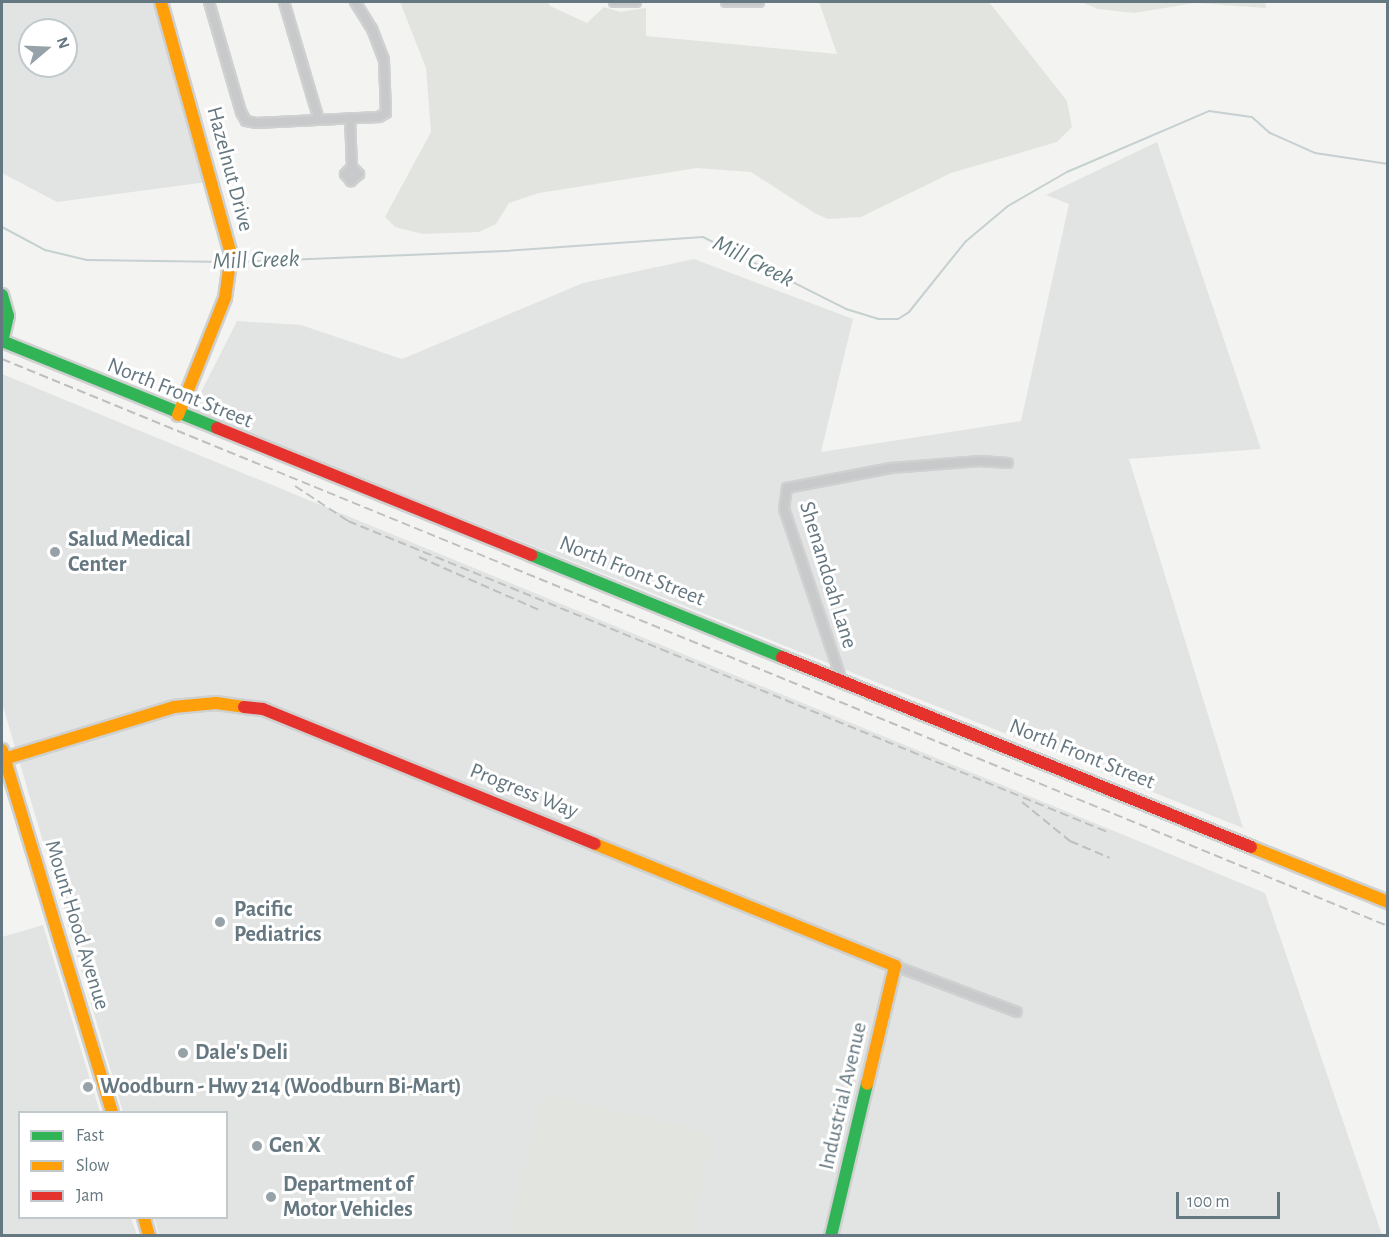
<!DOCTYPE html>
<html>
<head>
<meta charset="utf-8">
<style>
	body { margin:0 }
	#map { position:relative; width:1389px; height:1237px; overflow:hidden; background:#f3f3f2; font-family:"Alegreya Sans",sans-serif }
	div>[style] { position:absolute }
	.built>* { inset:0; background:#e2e4e3 }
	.green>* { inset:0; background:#e2e5df }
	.stream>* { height:2px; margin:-1px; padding:0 1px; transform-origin:1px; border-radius:1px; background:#c6d0d1 }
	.roads { filter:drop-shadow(2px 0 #cfd0d0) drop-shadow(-2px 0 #cfd0d0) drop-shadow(0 2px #cfd0d0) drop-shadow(0 -2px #cfd0d0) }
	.street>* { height:8px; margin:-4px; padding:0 4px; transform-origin:4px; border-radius:4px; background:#c8c9ca }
	.fast>* { height:12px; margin:-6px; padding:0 6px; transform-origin:6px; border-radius:6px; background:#30b455 }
	.slow>* { height:12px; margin:-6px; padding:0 6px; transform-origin:6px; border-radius:6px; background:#ff9f0a }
	.jam>* { height:12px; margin:-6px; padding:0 6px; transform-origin:6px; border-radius:6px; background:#e5322d }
	.rail>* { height:2px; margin-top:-1px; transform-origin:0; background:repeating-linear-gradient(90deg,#bdbfc0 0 9px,transparent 0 13.5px) }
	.dots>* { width:16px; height:16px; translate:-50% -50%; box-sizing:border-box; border:3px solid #fff; border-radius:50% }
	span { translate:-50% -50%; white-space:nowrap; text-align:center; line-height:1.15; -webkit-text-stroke:6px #fff; paint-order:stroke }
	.street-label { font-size:22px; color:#657780 }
	.poi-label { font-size:22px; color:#657780; font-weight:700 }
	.left { translate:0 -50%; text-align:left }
	.water-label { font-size:24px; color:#61797d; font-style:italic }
	.frame { position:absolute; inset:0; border:3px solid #657780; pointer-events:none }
	.legend { position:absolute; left:18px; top:1111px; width:210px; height:108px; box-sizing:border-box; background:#fff; border:2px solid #c1c9cc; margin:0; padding:8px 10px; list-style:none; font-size:18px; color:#657780 }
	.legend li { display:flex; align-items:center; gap:12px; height:30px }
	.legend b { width:30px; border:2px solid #c1c9cc }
	.north { position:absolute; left:18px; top:18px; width:60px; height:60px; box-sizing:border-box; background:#fff; border:2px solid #c1c9cc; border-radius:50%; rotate:71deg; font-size:16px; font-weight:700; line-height:24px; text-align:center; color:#657780 }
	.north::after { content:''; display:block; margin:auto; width:21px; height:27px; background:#97a2a8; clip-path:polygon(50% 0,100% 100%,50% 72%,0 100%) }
	.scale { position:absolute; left:1176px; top:1192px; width:104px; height:27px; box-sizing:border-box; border:3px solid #657780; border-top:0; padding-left:8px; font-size:18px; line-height:21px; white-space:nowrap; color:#657780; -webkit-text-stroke:4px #fff; paint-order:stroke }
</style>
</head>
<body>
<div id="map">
	<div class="built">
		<div style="clip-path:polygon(evenodd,2px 2px,155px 2px,207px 182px,57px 202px,2px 173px,2px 2px,30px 30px,66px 30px,66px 66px,30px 66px,30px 30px)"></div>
		<div style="clip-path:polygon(1157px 142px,1261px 449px,1129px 459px,1243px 828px,192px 410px,237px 321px,301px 325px,402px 359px,583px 283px,694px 259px,853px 319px,821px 452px,1021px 421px,1069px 204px,1046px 195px)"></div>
		<div style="clip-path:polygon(2px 374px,1265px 893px,1382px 1235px,159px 1235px,154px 1218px,226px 1218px,226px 1112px,123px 1112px,2px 703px)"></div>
		<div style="clip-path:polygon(43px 925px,100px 1112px,20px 1112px,20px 1218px,131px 1218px,137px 1235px,2px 1235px,2px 937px)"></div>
	</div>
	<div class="green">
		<div style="clip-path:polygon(400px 2px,548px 2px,550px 6px,587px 23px,604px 7px,620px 12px,646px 8px,646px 36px,837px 54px,819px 2px,989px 2px,1067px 101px,1072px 127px,1057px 142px,951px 173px,861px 217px,828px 219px,816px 214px,751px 172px,697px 168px,539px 193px,509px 203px,496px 224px,479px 232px,423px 234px,395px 227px,385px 217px,431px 132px,426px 68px)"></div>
		<div style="clip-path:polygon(1081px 2px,1265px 2px,1266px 8px,1195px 3px,1134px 13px,1098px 9px)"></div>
		<div style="clip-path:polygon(543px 1093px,712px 1134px,691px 1235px,507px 1235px)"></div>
	</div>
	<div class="stream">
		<div style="left:2px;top:227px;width:49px;rotate:28.1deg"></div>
		<div style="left:45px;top:250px;width:43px;rotate:13.4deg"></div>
		<div style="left:87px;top:260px;width:139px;rotate:0.8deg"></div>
		<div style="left:234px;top:262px;width:272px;rotate:-2.3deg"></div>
		<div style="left:506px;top:251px;width:197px;rotate:-4.1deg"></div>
		<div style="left:703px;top:237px;width:160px;rotate:26.7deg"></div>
		<div style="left:846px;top:309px;width:34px;rotate:17deg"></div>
		<div style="left:878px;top:319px;width:20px"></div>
		<div style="left:898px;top:319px;width:13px;rotate:-32deg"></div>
		<div style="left:909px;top:312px;width:90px;rotate:-51.3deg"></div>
		<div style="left:965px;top:242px;width:56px;rotate:-39.9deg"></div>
		<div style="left:1008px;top:206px;width:68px;rotate:-30deg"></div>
		<div style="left:1067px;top:172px;width:155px;rotate:-23.2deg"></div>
		<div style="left:1209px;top:111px;width:43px;rotate:7.9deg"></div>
		<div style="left:1252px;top:117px;width:24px;rotate:42deg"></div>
		<div style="left:1270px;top:133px;width:49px;rotate:24deg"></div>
		<div style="left:1315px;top:153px;width:74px;rotate:8.6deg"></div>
	</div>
	<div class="roads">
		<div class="street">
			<div style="left:209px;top:2px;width:115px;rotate:73.8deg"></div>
			<div style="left:241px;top:112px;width:10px;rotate:61deg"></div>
			<div style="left:246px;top:121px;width:10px;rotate:11deg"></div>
			<div style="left:256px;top:123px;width:123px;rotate:-2.8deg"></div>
			<div style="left:379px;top:117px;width:8px;rotate:-30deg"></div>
			<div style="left:386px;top:113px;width:53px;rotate:-92.2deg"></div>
			<div style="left:384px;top:60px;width:33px;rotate:-111deg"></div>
			<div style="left:372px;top:29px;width:32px;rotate:-122deg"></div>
			<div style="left:284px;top:2px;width:123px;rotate:73.5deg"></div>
			<div style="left:614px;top:2px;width:22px"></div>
			<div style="left:726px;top:2px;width:33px"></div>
			<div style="left:350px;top:118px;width:49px;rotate:87.7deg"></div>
			<div style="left:352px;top:167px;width:10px;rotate:45deg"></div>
			<div style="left:359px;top:174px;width:11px;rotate:139deg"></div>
			<div style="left:351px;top:181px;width:9px;rotate:-131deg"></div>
			<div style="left:345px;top:174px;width:10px;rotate:-45deg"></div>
			<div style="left:841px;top:678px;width:178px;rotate:-108.6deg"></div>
			<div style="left:784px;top:509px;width:21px;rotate:-82deg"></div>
			<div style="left:787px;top:488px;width:106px;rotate:-10.9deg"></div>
			<div style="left:891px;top:468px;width:89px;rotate:-4.5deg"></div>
			<div style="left:980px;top:461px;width:28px;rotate:4deg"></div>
			<div style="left:895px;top:966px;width:130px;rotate:20.7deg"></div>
		</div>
		<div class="fast">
			<div style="left:2px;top:295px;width:22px;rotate:74deg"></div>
			<div style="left:8px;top:316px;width:26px;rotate:103deg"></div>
			<div style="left:2px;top:341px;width:232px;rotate:22deg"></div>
			<div style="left:531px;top:555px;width:271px;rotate:22.1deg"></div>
			<div style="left:831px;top:1236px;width:156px;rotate:-76.7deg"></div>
		</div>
		<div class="slow">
			<div style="left:161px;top:2px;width:263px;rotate:74.5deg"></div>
			<div style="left:231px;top:255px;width:43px;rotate:97.9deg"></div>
			<div style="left:225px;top:298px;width:126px;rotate:111.9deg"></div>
			<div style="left:2px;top:750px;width:378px;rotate:73.1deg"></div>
			<div style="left:4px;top:759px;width:178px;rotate:-17deg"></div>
			<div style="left:174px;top:707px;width:42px;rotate:-5.4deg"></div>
			<div style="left:216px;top:703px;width:28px;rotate:8deg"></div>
			<div style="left:595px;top:844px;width:324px;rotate:22.1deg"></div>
			<div style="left:895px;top:966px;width:121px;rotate:103.3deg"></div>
			<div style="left:1251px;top:847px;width:148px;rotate:21.9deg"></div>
			<div style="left:144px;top:1218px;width:19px;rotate:74deg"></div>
		</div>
		<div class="jam">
			<div style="left:217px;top:428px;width:339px;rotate:22deg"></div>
			<div style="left:782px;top:657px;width:506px;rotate:22.05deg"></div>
			<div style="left:244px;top:707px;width:19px;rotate:6deg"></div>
			<div style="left:263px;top:709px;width:358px;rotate:22.1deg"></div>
		</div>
	</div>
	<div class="rail">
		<div style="left:2px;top:359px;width:1497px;rotate:22.25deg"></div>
		<div style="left:295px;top:486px;width:64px;rotate:33.4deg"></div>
		<div style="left:348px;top:521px;width:823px;rotate:22.27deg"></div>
		<div style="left:419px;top:557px;width:131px;rotate:23.8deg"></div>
		<div style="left:1022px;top:802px;width:62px;rotate:39.1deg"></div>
		<div style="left:1070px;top:841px;width:43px;rotate:23deg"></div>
	</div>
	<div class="dots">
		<div style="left:55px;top:552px;background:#97a2a8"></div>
		<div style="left:220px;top:922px;background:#97a2a8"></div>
		<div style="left:183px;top:1053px;background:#97a2a8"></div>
		<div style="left:88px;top:1087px;background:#97a2a8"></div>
		<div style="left:257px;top:1146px;background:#97a2a8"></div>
		<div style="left:271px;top:1197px;background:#97a2a8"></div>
	</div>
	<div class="street-label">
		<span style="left:230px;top:169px;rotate:75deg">Hazelnut Drive</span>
		<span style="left:180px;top:393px;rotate:22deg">North Front Street</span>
		<span style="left:632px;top:571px;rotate:22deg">North Front Street</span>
		<span style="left:828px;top:575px;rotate:73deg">Shenandoah Lane</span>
		<span style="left:1082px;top:754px;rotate:22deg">North Front Street</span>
		<span style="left:524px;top:791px;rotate:22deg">Progress Way</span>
		<span style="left:77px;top:925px;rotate:73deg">Mount Hood Avenue</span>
		<span style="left:843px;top:1096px;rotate:-77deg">Industrial Avenue</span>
	</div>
	<div class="poi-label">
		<span class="left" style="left:68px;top:552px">Salud Medical<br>Center</span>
		<span class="left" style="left:234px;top:922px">Pacific<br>Pediatrics</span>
		<span class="left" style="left:195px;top:1053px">Dale's Deli</span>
		<span class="left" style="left:100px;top:1087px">Woodburn - Hwy 214 (Woodburn Bi-Mart)</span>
		<span class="left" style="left:269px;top:1146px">Gen X</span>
		<span class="left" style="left:283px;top:1197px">Department of<br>Motor Vehicles</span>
	</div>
	<div class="water-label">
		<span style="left:256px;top:261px;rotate:-2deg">Mill Creek</span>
		<span style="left:753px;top:262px;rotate:27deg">Mill Creek</span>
	</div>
	<div class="frame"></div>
	<ul class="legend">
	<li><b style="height:8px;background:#30b455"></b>Fast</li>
	<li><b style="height:8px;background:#ff9f0a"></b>Slow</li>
	<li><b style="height:8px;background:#e5322d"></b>Jam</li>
	</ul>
	<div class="north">N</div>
	<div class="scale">100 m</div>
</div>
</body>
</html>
